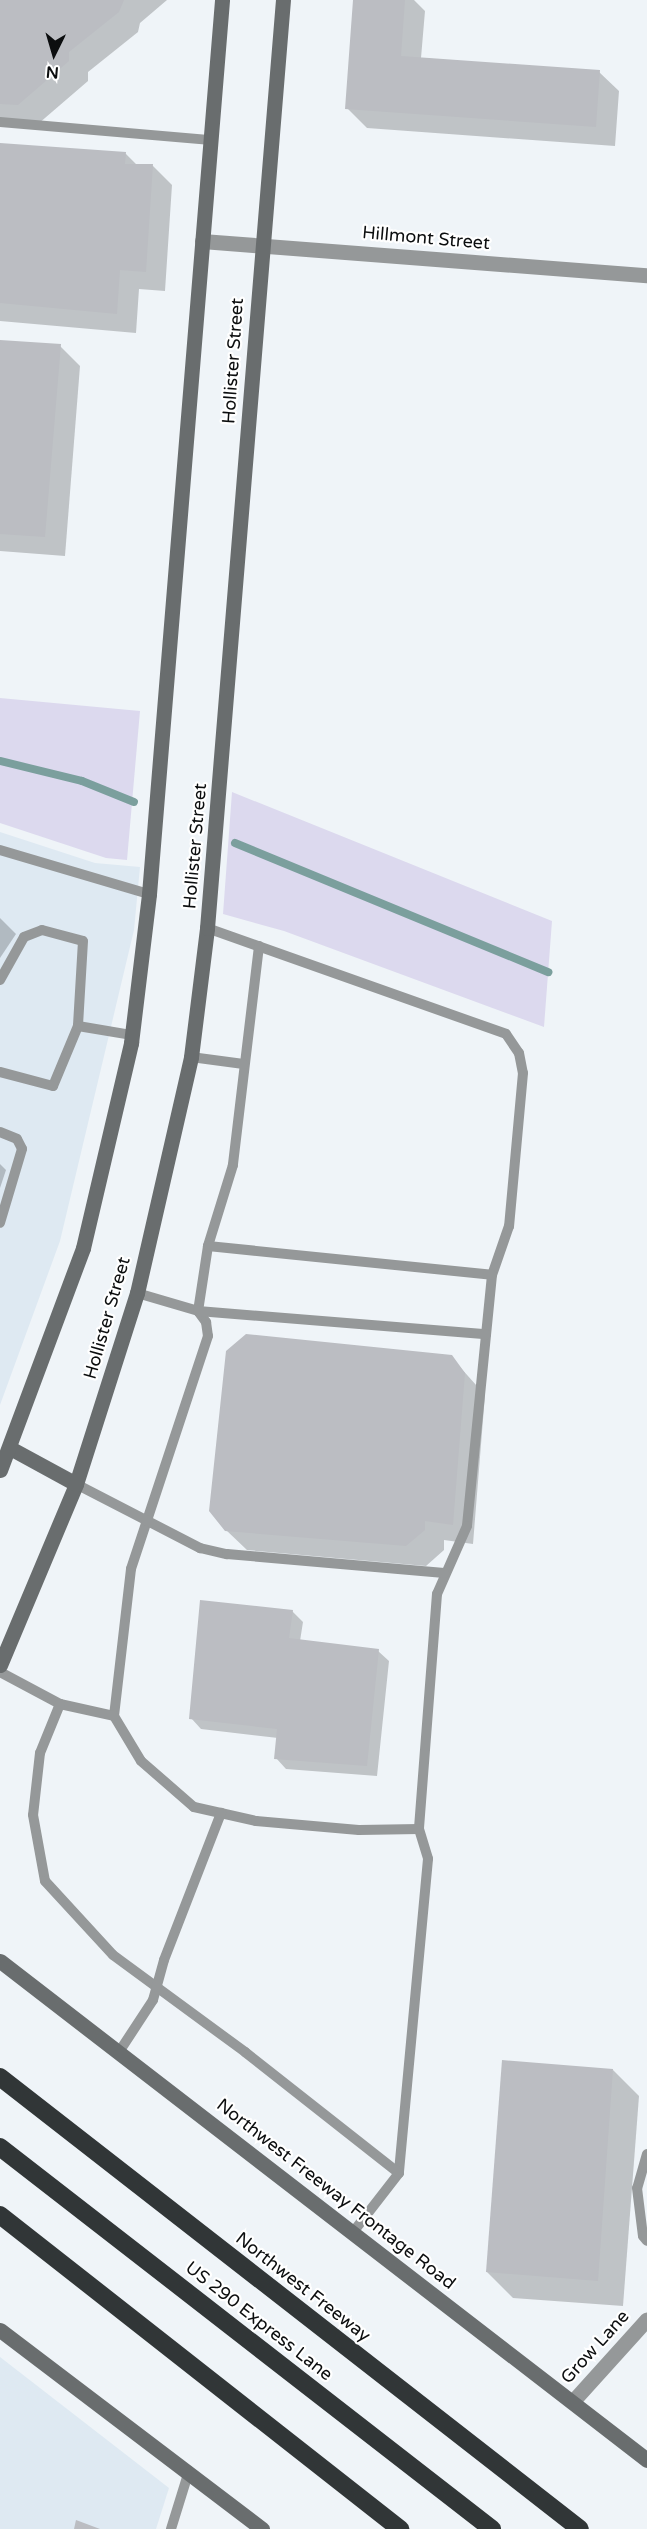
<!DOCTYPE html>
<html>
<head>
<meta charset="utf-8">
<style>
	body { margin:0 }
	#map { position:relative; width:647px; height:2529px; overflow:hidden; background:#eff4f8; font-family:"Varela Round",sans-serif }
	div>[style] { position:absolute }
	.built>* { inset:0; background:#dee9f2 }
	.green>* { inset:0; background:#dcd9ee }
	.shadow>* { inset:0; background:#0003 }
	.stream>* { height:8px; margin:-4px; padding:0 4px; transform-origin:4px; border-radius:4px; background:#7b9f9d }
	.building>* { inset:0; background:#bbbdc2 }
	.service>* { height:10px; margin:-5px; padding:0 5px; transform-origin:5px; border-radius:5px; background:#959899 }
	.minor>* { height:15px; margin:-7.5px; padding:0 7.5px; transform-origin:7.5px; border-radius:7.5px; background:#959899 }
	.secondary>* { height:15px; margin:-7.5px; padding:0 7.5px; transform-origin:7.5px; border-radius:7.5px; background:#696d6e }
	.motorway>* { height:18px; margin:-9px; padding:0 9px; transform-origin:9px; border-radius:9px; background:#313637 }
	span { translate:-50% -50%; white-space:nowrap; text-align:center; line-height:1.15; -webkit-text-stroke:4.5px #fff; paint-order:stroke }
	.street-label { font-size:18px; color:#0c0e0f }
	.north { position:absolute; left:24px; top:24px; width:60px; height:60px; -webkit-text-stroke:4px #fff; paint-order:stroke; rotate:185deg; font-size:16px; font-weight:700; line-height:24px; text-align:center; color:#0c0e0f }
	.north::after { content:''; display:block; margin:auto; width:21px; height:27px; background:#0c0e0f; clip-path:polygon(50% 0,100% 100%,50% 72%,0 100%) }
</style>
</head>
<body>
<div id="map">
	<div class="built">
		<div style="clip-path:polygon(0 832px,95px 863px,140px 867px,134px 930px,60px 1241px,0 1405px)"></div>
		<div style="clip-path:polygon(0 2357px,169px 2488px,156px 2529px,0 2529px)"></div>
	</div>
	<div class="green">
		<div style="clip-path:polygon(0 698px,140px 711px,127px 860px,106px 858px,0 823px)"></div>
		<div style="clip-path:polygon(232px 792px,552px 921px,544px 1027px,284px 931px,223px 914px)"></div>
	</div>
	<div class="shadow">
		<div style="clip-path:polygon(0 0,167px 0,140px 23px,138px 32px,88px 72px,88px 81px,38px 124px,0 121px)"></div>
		<div style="clip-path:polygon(355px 0,414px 0,425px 11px,421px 58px,599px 72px,619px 91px,615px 146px,367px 128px,347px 108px)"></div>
		<div style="clip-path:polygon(0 144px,126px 154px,137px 165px,153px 166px,172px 185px,165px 291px,139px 289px,136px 333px,0 321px)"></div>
		<div style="clip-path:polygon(0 342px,60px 346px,80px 366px,65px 556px,0 551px)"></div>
		<div style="clip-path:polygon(0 918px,16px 934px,0 958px)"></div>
		<div style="clip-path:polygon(0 1164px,6px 1170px,0 1188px)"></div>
		<div style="clip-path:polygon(451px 1357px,485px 1395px,473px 1544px,444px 1540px,444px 1550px,426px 1566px,247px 1550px,226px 1530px)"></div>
		<div style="clip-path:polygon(292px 1611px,303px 1622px,300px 1641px,378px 1651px,389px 1661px,377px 1776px,286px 1769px,276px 1758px,278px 1738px,201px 1729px,191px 1718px)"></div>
		<div style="clip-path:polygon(613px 2070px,639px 2096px,623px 2306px,513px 2298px,487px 2272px)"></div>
	</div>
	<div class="stream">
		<div style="left:0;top:761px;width:84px;rotate:13.7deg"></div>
		<div style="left:82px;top:781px;width:56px;rotate:22deg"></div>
		<div style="left:235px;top:843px;width:339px;rotate:22.4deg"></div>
	</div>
	<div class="building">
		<div style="clip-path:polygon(0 0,124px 0,119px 12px,69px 52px,69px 61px,18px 105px,0 104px)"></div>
		<div style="clip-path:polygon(353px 0,405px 0,401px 56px,600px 70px,596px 127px,345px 109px)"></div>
		<div style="clip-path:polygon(0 143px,126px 152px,125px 164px,153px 164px,146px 272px,120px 270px,117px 314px,0 303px)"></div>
		<div style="clip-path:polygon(0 340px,61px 344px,45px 537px,0 534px)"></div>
		<div style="clip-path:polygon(246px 1334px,452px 1355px,465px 1373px,453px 1525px,425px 1521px,425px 1530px,406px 1546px,225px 1531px,209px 1511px,226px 1351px)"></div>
		<div style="clip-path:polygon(200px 1600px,293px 1610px,289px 1638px,379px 1649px,367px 1766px,274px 1759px,277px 1729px,189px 1719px)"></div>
		<div style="clip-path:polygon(502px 2060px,613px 2069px,598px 2281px,486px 2272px)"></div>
		<div style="clip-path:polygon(76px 2520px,100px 2529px,74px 2529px)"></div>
	</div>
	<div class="service">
		<div style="left:0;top:122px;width:212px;rotate:4.9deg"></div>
		<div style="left:0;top:850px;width:155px;rotate:16.5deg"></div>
		<div style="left:207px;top:928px;width:317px;rotate:19.5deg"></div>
		<div style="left:506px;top:1034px;width:23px;rotate:56deg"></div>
		<div style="left:519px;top:1053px;width:20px;rotate:79deg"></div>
		<div style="left:523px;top:1073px;width:154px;rotate:95.2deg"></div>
		<div style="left:509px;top:1226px;width:52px;rotate:109.1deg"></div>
		<div style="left:492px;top:1275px;width:252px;rotate:95.7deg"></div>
		<div style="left:467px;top:1526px;width:74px;rotate:113.8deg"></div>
		<div style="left:437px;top:1594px;width:236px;rotate:94.4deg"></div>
		<div style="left:419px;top:1829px;width:31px;rotate:73deg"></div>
		<div style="left:428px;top:1859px;width:315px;rotate:95.3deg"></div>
		<div style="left:399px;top:2173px;width:73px;rotate:127.8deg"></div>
		<div style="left:259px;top:946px;width:221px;rotate:96.8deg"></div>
		<div style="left:233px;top:1165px;width:85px;rotate:107.2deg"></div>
		<div style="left:208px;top:1246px;width:66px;rotate:98.7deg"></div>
		<div style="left:198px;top:1311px;width:14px;rotate:54deg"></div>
		<div style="left:206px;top:1322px;width:14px;rotate:82deg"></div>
		<div style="left:208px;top:1336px;width:245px;rotate:108.3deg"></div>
		<div style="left:131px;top:1569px;width:148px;rotate:96.6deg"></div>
		<div style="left:114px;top:1716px;width:52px;rotate:59deg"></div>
		<div style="left:141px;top:1761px;width:70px;rotate:41deg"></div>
		<div style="left:194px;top:1807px;width:64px;rotate:12.7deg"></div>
		<div style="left:256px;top:1821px;width:103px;rotate:5deg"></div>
		<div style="left:359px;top:1830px;width:60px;rotate:-1deg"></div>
		<div style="left:0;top:980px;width:49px;rotate:-60.8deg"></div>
		<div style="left:24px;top:937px;width:19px;rotate:-21deg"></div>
		<div style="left:42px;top:930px;width:42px;rotate:15deg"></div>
		<div style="left:83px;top:941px;width:85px;rotate:93.4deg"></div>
		<div style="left:78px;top:1026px;width:65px;rotate:112.6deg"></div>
		<div style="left:53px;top:1086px;width:55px;rotate:-165.2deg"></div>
		<div style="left:78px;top:1026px;width:55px;rotate:9.5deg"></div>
		<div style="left:191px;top:1057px;width:53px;rotate:7.5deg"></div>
		<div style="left:0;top:1132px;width:18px;rotate:22deg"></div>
		<div style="left:17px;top:1139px;width:11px;rotate:63deg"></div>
		<div style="left:22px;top:1149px;width:77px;rotate:106.6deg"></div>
		<div style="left:208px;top:1246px;width:285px;rotate:5.8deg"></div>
		<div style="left:137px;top:1293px;width:64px;rotate:16.4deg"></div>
		<div style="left:198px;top:1311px;width:289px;rotate:4.6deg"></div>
		<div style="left:76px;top:1484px;width:140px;rotate:27.3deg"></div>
		<div style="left:200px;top:1548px;width:28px;rotate:13deg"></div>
		<div style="left:227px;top:1554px;width:218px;rotate:5deg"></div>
		<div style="left:0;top:1672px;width:68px;rotate:28.1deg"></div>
		<div style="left:60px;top:1704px;width:55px;rotate:12.5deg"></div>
		<div style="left:60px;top:1704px;width:53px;rotate:112.2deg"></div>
		<div style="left:40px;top:1753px;width:62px;rotate:96.4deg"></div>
		<div style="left:33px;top:1815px;width:67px;rotate:79.7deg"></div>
		<div style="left:45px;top:1881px;width:100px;rotate:47.4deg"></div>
		<div style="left:113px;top:1955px;width:164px;rotate:36.3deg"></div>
		<div style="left:245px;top:2052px;width:196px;rotate:38.2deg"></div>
		<div style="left:119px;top:2052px;width:62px;rotate:-56.8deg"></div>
		<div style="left:153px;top:2000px;width:41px;rotate:-74.6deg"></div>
		<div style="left:164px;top:1960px;width:158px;rotate:-68.8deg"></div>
		<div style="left:647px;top:2154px;width:35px;rotate:106deg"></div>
		<div style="left:637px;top:2188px;width:48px;rotate:82.9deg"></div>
		<div style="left:643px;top:2236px;width:6px;rotate:51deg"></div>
		<div style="left:171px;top:2529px;width:61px;rotate:-72.8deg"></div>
	</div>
	<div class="minor">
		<div style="left:202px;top:241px;width:446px;rotate:4.4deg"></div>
		<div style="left:573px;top:2401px;width:110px;rotate:-47.9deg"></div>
	</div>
	<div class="secondary">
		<div style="left:10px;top:1448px;width:75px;rotate:28.6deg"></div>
		<div style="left:0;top:1470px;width:237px;rotate:-69.5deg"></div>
		<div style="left:83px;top:1248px;width:211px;rotate:-76.8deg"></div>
		<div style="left:131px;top:1043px;width:150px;rotate:-83.1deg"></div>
		<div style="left:149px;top:894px;width:897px;rotate:-85.33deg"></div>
		<div style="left:0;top:1665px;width:196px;rotate:-67.2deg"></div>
		<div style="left:76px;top:1484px;width:201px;rotate:-72.3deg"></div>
		<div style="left:137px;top:1293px;width:242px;rotate:-77.1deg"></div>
		<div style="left:191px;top:1057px;width:130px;rotate:-82.9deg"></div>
		<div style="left:207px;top:928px;width:931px;rotate:-85.32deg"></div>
		<div style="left:0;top:1961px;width:817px;rotate:37.64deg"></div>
		<div style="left:0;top:2330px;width:329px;rotate:37.2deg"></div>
	</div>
	<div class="motorway">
		<div style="left:0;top:2077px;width:735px;rotate:37.93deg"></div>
		<div style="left:0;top:2147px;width:623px;rotate:37.83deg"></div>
		<div style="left:0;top:2215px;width:509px;rotate:38.13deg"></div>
	</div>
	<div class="street-label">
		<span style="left:426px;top:238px;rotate:5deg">Hillmont Street</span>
		<span style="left:233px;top:361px;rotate:-86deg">Hollister Street</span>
		<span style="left:195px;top:846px;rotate:-85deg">Hollister Street</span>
		<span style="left:107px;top:1318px;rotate:-74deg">Hollister Street</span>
		<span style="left:336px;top:2194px;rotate:38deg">Northwest Freeway Frontage Road</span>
		<span style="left:303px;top:2287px;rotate:38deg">Northwest Freeway</span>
		<span style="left:259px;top:2321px;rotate:38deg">US 290 Express Lane</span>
		<span style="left:595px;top:2347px;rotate:-48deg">Grow Lane</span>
	</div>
	<div class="north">N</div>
</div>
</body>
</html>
